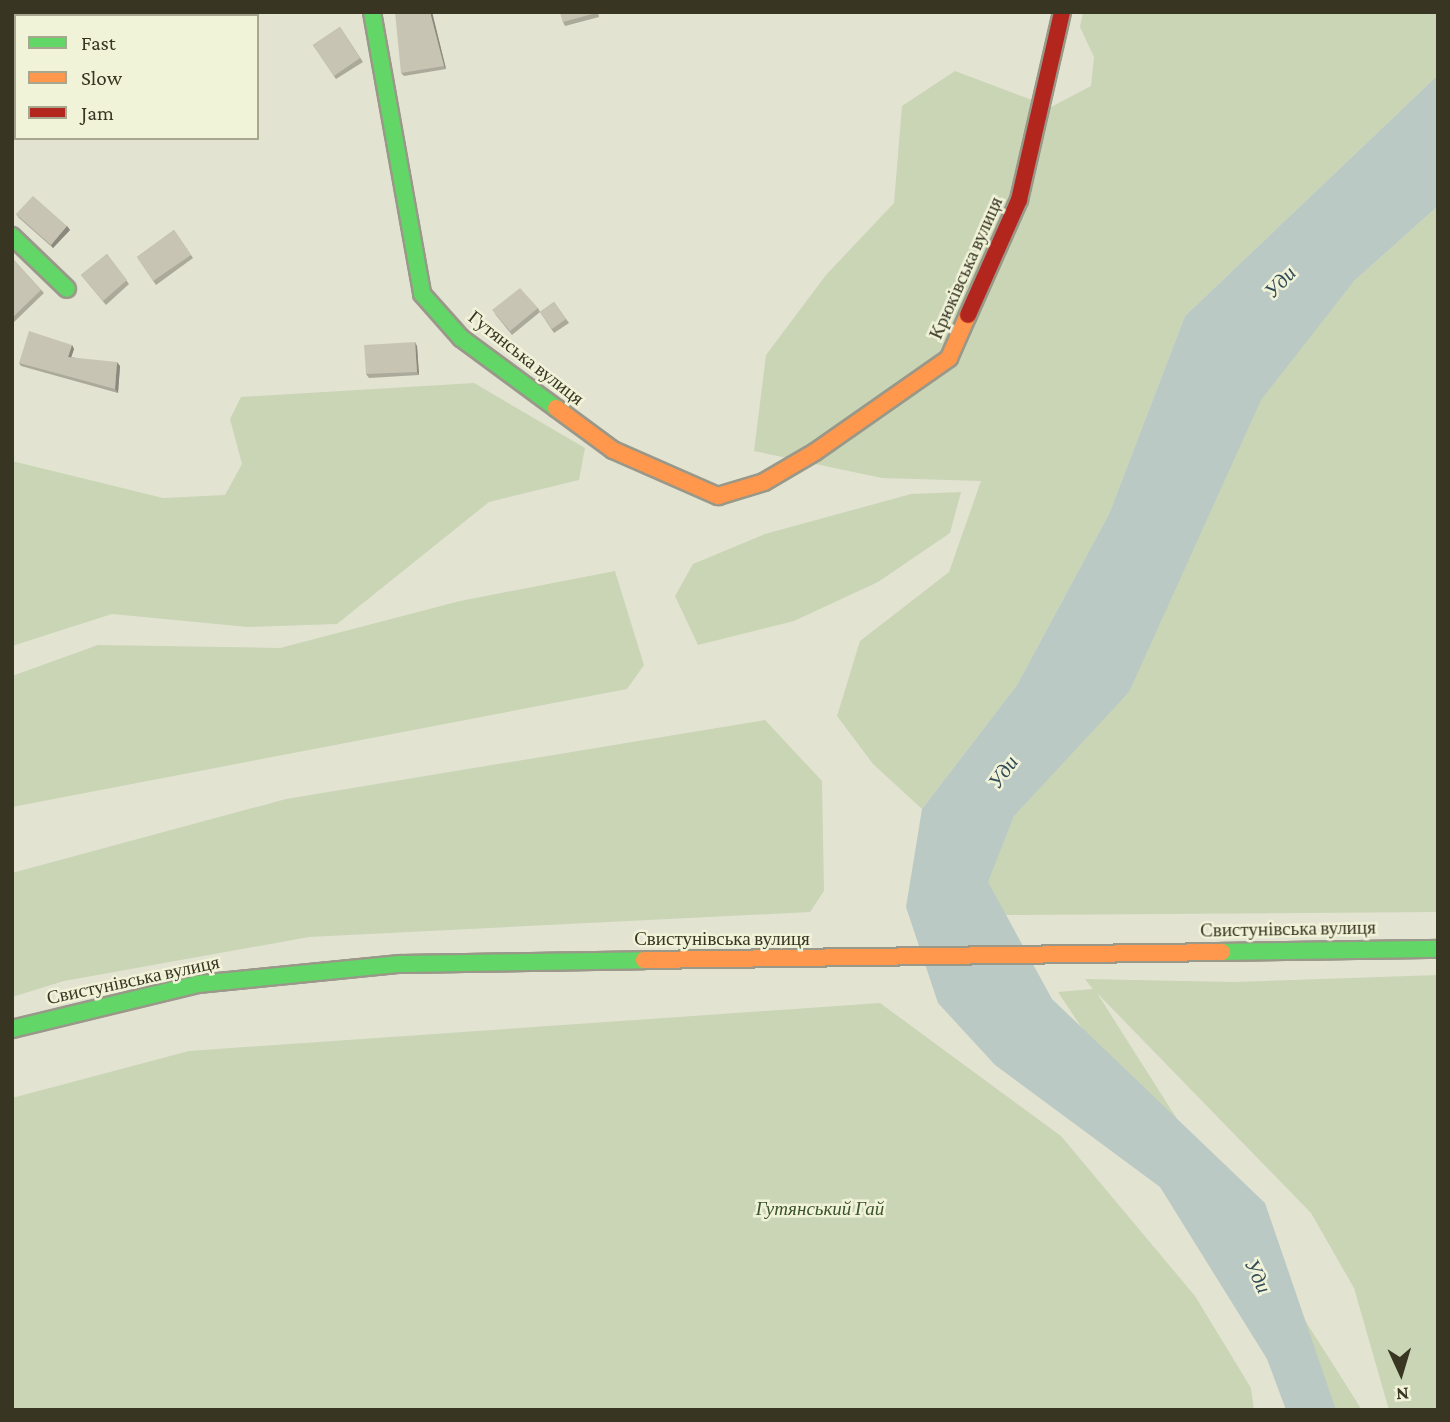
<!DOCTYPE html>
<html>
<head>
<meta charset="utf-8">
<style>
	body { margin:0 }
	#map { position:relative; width:1450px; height:1422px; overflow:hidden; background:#e3e3d2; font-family:"Crimson Pro",serif }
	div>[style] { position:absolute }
	.green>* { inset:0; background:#c9d5b5 }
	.water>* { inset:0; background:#bbc9c5 }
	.roads { filter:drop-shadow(2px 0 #999889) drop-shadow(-2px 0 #999889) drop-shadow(0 2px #999889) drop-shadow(0 -2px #999889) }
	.fast>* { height:16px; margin:-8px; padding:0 8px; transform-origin:8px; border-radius:8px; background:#63d668 }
	.slow>* { height:16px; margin:-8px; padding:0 8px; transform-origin:8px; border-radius:8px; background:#ff974d }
	.jam>* { height:16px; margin:-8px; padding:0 8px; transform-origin:8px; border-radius:8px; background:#b3261e }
	.wall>* { inset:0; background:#aba99a }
	.shaded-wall>* { inset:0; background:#8b897d }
	.building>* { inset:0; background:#c7c4b3 }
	span { translate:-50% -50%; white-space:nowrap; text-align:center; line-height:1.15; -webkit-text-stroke:5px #f1f3d9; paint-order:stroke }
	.street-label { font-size:19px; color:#383522 }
	.park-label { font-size:19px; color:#39532a; font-style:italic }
	.water-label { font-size:21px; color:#324b57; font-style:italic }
	.frame { position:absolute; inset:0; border:14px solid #383522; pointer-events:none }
	.legend { position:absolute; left:14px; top:14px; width:245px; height:126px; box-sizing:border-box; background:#f1f3d9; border:2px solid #a7a790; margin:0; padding:9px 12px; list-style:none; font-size:21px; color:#383522 }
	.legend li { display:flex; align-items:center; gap:14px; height:35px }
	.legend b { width:35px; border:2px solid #a7a790 }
	.north { position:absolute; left:1366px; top:1338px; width:70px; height:70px; -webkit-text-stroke:5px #f1f3d9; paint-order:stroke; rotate:176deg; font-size:19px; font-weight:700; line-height:28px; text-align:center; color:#383522 }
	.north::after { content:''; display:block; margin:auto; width:24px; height:32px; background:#383522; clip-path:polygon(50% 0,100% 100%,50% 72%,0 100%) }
</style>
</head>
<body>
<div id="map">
	<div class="green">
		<div style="clip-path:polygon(1083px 12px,1438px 12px,1438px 75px,1185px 316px,1109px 514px,1017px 685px,922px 809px,873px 764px,837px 716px,860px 641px,949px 572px,981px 481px,882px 478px,754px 451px,766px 355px,826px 275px,894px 203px,902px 106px,955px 71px,1051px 107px,1091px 86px,1094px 57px,1080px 27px)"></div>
		<div style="clip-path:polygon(1438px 206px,1438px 912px,1004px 915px,987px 882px,1016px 811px,1254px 395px,1354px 281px)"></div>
		<div style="clip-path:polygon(474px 383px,585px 448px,579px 480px,489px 502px,337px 624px,248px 627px,112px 614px,12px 646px,12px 461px,163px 498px,225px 495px,242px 464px,230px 419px,241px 397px)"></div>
		<div style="clip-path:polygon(961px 492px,950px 533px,878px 582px,794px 621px,698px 645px,675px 596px,693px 564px,765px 534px,911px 494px)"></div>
		<div style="clip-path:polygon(615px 571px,644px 665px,627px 689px,12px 807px,12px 676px,98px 645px,280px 648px,460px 601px)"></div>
		<div style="clip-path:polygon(765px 720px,822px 781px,824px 891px,810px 912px,309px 937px,64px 981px,12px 997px,12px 873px,286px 799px)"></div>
		<div style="clip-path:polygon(1438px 975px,1438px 1410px,1389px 1410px,1354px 1288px,1311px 1213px,1097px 993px,1362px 1410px,1335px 1410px,1058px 992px,1093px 989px,1085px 979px,1234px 982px)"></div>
		<div style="clip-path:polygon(880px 1003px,1061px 1136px,1195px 1296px,1251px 1388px,1254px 1410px,12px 1410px,12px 1098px,189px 1051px)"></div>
	</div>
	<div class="water">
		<div style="clip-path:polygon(1438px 75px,1438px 206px,1354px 281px,1261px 400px,1129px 692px,1014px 816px,988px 882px,1052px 999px,1265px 1203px,1336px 1410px,1286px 1410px,1267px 1359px,1160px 1187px,995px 1065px,938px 1003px,906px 907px,922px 809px,1017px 685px,1109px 514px,1185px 316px)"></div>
	</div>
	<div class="roads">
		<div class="fast">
			<div style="left:372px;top:12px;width:286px;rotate:79.9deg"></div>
			<div style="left:422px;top:294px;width:59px;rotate:48.4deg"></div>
			<div style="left:461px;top:338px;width:118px;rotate:36.4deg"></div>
			<div style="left:12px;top:236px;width:76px;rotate:43.9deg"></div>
			<div style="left:1222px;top:952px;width:216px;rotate:-0.8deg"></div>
			<div style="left:12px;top:1029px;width:191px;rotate:-13.6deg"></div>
			<div style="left:198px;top:984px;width:203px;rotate:-5.7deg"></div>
			<div style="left:400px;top:964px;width:244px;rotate:-0.9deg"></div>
		</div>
		<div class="slow">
			<div style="left:556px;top:408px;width:71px;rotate:36.4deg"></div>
			<div style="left:613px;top:450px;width:115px;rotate:23.7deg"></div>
			<div style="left:718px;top:496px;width:48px;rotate:-16.9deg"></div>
			<div style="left:764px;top:482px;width:59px;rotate:-30.5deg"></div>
			<div style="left:815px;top:452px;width:164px;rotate:-35deg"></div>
			<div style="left:949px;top:358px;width:47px;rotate:-66.2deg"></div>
			<div style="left:644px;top:960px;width:578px;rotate:-0.79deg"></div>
		</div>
		<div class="jam">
			<div style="left:968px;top:315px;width:126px;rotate:-66.1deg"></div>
			<div style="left:1019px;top:200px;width:193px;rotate:-77.1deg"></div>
		</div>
	</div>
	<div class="wall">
		<div style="clip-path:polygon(88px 12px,123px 12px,124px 15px,88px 16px)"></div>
		<div style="clip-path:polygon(432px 12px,446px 69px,404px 76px,401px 73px)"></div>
		<div style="clip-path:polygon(560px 12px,598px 12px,599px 17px,565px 26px,563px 22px)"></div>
		<div style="clip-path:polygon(340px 27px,363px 62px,336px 79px,313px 45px)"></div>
		<div style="clip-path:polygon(16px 214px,67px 226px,70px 230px,53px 248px,19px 218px)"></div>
		<div style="clip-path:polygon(174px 230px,193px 258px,156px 285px,137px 257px)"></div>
		<div style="clip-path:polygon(107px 254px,129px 284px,106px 305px,81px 275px)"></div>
		<div style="clip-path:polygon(12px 258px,44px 293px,12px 324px)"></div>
		<div style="clip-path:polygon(554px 302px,569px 323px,554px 333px,540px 312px,512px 335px,495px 314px,538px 308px,540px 312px)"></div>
		<div style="clip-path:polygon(72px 345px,74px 349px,71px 357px,120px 366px,118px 393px,21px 366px,19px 363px)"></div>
		<div style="clip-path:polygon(417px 346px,419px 375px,369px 378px,366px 374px)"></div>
	</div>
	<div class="shaded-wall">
		<div style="clip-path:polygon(430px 12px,432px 12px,446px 69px,444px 66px)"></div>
		<div style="clip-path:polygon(67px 226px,70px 230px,53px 248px,51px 245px)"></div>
		<div style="clip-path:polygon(415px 342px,417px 346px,419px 375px,417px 372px)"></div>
		<div style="clip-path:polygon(72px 345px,74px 349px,70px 361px,68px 357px)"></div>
		<div style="clip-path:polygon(117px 362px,120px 366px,118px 393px,115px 389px)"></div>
	</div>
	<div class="building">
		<div style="clip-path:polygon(12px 12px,23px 12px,24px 16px,16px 16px,16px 24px,12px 24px)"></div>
		<div style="clip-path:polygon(88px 12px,116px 12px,89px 16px)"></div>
		<div style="clip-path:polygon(395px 12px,430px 12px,444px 66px,401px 73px)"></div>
		<div style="clip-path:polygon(560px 12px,596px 12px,596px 13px,563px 22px)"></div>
		<div style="clip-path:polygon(340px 27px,360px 58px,334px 76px,313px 45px)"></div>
		<div style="clip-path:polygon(33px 196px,67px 226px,51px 245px,16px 214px)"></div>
		<div style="clip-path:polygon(174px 230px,191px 255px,153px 281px,137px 257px)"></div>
		<div style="clip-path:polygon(107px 254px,127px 280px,103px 301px,81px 275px)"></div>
		<div style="clip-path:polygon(12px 258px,41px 290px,12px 318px)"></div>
		<div style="clip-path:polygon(520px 288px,538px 308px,510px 331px,492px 310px)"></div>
		<div style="clip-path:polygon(554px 302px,566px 319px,552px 329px,540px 312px)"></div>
		<div style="clip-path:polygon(29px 331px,72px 345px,68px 357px,117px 362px,115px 389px,19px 363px)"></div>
		<div style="clip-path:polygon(415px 342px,417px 372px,366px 374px,364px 345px)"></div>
	</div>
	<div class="street-label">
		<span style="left:966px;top:268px;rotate:-66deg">Крюківська вулиця</span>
		<span style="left:526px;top:358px;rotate:38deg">Гутянська вулиця</span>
		<span style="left:1288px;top:929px;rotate:-1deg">Свистунівська вулиця</span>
		<span style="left:722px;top:939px">Свистунівська вулиця</span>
		<span style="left:133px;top:980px;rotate:-12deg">Свистунівська вулиця</span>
	</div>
	<div class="park-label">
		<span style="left:820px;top:1209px">Гутянський Гай</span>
	</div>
	<div class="water-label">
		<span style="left:1280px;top:282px;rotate:-46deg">Уди</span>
		<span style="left:1003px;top:772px;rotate:-54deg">Уди</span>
		<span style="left:1258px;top:1276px;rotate:65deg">Уди</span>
	</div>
	<div class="frame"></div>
	<ul class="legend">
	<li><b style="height:9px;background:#63d668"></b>Fast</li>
	<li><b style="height:9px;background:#ff974d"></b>Slow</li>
	<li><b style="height:9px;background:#b3261e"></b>Jam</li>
	</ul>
	<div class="north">N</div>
</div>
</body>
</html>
